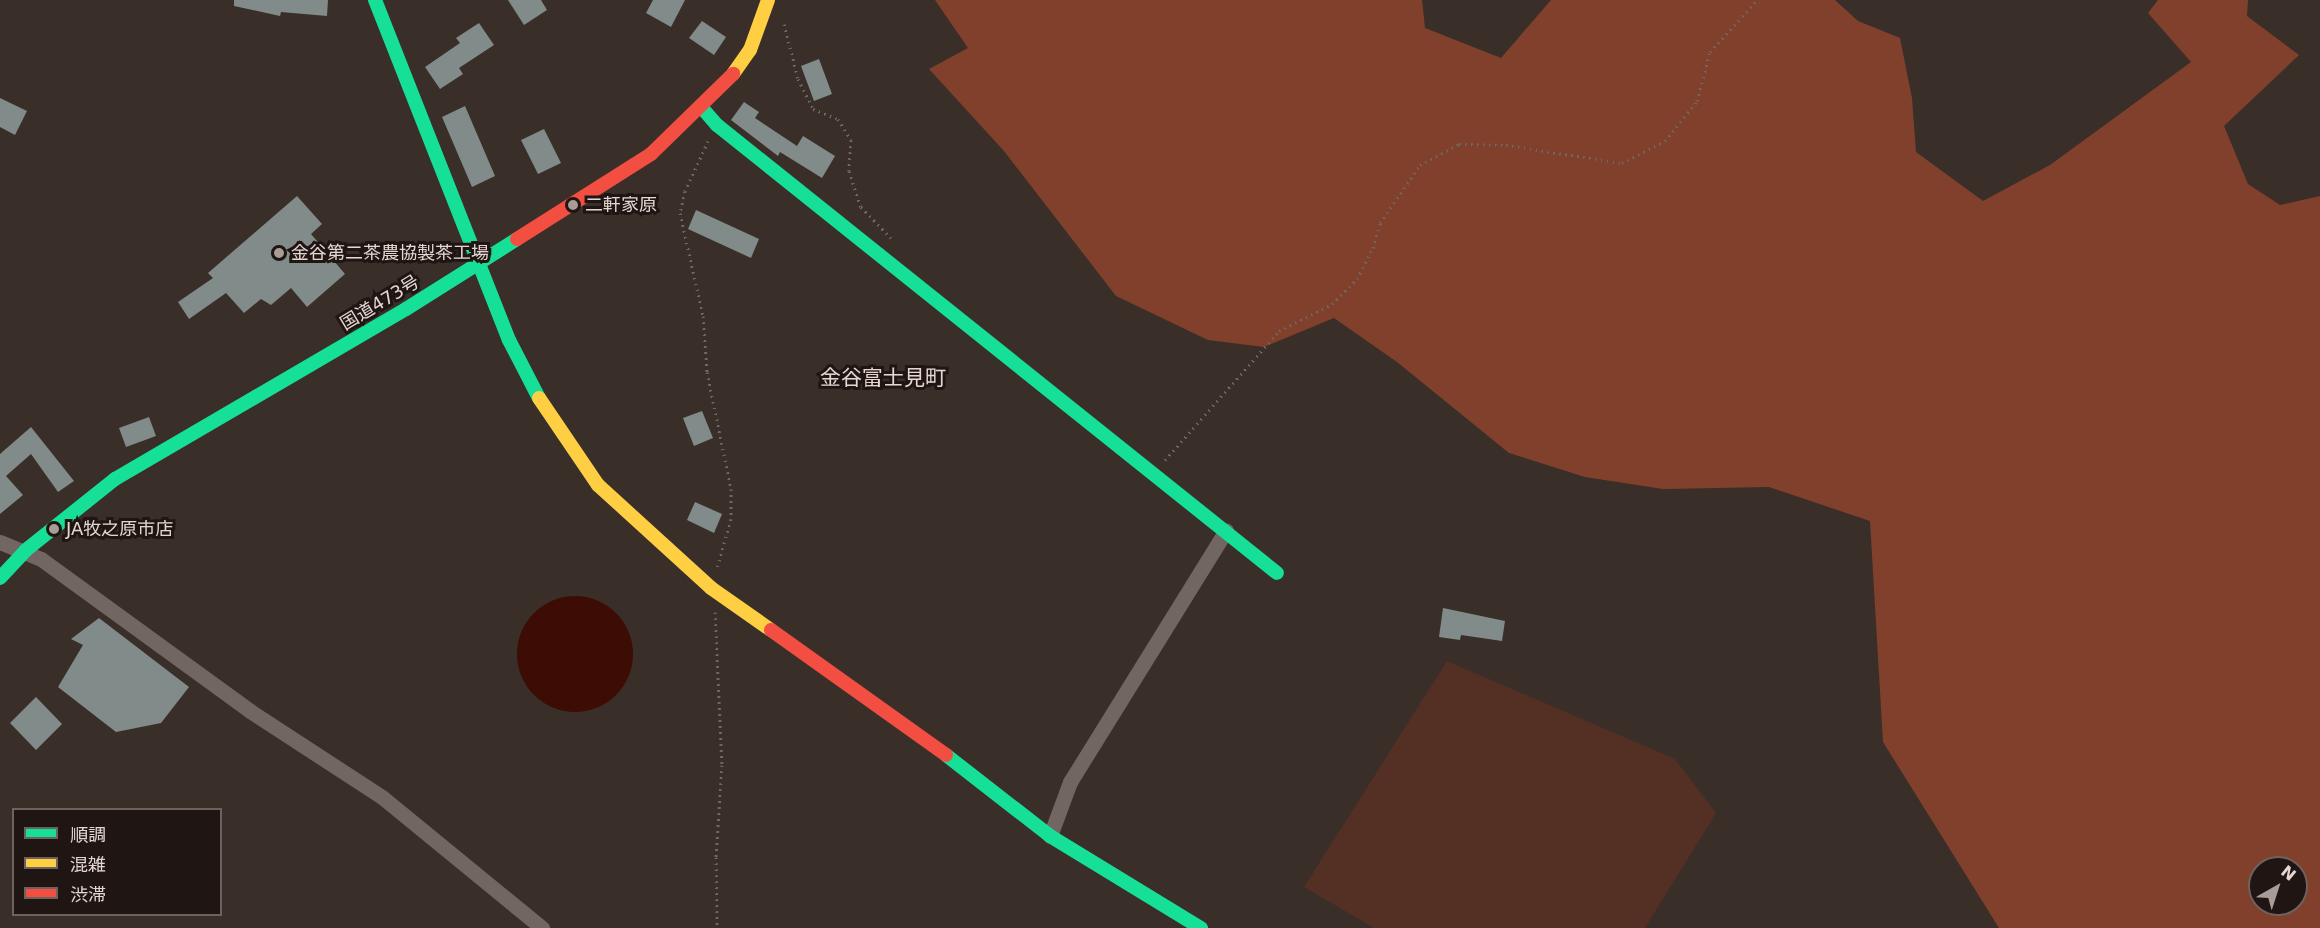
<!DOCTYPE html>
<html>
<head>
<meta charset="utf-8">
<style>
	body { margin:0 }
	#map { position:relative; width:2320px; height:928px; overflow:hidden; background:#3a2e29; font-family:"DejaVu Sans","Noto Sans JP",sans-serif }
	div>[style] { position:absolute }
	.green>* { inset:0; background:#542f24 }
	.forest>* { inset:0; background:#81402c }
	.water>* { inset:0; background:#3d0c04 }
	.round { border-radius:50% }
	.building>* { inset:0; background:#808b8a }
	.path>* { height:3px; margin-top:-1.5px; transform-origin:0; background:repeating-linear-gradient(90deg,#706662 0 1.5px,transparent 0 6px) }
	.street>* { height:15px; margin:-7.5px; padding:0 7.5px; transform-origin:7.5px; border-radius:7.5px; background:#726662 }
	.fast>* { height:14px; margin:-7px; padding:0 7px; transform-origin:7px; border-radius:7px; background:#16e098 }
	.slow>* { height:14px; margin:-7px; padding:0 7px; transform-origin:7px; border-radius:7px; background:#ffcf43 }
	.jam>* { height:14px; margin:-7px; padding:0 7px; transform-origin:7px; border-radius:7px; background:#f24e42 }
	.dots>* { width:16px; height:16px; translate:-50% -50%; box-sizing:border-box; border:3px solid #1f1512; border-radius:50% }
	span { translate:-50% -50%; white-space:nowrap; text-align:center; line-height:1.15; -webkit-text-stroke:6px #1f1512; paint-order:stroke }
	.poi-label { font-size:18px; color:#e5d6d1 }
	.left { translate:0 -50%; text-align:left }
	.street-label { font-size:18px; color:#e5d6d1 }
	.quarter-label { font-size:21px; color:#e5d6d1 }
	.legend { position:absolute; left:12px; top:808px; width:210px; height:108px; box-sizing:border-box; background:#1f1512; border:2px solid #6e625e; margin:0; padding:8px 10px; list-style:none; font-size:18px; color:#e5d6d1 }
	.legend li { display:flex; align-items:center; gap:12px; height:30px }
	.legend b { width:30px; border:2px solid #6e625e }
	.north { position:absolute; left:2248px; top:856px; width:60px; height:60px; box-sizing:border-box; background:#1f1512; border:2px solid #6e625e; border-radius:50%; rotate:39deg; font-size:16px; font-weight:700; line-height:24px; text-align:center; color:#e5d6d1 }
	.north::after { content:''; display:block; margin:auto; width:21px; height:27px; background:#a99b96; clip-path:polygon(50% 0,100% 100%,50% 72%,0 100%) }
</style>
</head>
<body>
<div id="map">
	<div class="green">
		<div style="clip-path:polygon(1447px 661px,1675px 759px,1716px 813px,1645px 928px,1374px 928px,1304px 887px)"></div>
	</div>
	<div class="forest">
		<div style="clip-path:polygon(evenodd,935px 0,1422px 0,1425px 28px,1501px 58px,1551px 0,1835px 0,1858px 21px,1900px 38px,1912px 98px,1916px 152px,1983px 201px,2050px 165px,2191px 62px,2148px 13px,2158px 0,2248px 0,2247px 16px,2299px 55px,2224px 126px,2248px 184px,2280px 205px,2320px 196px,2320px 928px,1999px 928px,1883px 742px,1870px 521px,1769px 487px,1663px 489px,1585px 477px,1509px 453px,1397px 362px,1334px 318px,1264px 347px,1208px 340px,1116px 296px,1004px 151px,929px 69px,968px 48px,935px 0,2260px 868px,2296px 868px,2296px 904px,2260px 904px,2260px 868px)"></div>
	</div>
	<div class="water">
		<div class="round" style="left:517px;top:596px;width:116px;height:116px"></div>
	</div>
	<div class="building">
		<div style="clip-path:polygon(234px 0,328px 0,327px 16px,281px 12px,280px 16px,234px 6px)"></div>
		<div style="clip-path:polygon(508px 0,541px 0,547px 10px,524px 25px)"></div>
		<div style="clip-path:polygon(653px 0,685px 0,671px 27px,646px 13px)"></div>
		<div style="clip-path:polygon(702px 21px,726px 37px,714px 55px,689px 38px)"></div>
		<div style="clip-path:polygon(479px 23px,494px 45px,459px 68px,463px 74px,440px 89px,425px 67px,460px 43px,456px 38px)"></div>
		<div style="clip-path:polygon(819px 59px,832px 94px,814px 101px,801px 66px)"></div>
		<div style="clip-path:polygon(0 98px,27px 111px,15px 135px,0 127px)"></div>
		<div style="clip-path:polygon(744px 102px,759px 112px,755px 118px,797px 146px,803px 136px,835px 156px,822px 178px,780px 152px,778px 156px,731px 120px)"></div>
		<div style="clip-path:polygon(465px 106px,495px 176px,472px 187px,442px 117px)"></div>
		<div style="clip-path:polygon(544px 129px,561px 163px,538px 174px,521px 140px)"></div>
		<div style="clip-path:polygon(297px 196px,322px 224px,311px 234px,345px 274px,307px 307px,291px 288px,271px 305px,261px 299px,244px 313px,226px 293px,189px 319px,178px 302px,213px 278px,208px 273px)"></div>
		<div style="clip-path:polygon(696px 210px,759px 239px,751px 258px,688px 229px)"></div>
		<div style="clip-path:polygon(702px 411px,713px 438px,694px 446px,683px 418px)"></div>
		<div style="clip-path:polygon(149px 417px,156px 436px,126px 447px,119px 428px)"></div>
		<div style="clip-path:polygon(31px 427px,74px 481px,58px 492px,31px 454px,6px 476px,23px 495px,0 514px,0 454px)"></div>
		<div style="clip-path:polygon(695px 502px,722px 514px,714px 533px,687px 520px)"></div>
		<div style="clip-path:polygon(1443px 608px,1505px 621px,1502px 641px,1461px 635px,1460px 640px,1439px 637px)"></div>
		<div style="clip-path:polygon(99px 618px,189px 687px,161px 723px,116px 732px,58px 687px,83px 645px,71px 639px)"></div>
		<div style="clip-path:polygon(36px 697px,62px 724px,36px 750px,10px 723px)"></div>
	</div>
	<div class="path">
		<div style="left:784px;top:24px;width:57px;rotate:75.7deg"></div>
		<div style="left:798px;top:79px;width:34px;rotate:63deg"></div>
		<div style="left:813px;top:109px;width:27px;rotate:22deg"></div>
		<div style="left:838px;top:119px;width:25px;rotate:58deg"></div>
		<div style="left:851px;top:140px;width:31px;rotate:94deg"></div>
		<div style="left:849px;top:171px;width:38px;rotate:72deg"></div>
		<div style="left:861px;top:207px;width:43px;rotate:45.9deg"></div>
		<div style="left:708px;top:141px;width:55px;rotate:114.7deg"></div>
		<div style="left:685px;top:191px;width:23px;rotate:103deg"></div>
		<div style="left:680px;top:213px;width:106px;rotate:77.4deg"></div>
		<div style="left:703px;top:316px;width:56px;rotate:85.9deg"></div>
		<div style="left:707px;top:372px;width:119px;rotate:78.4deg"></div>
		<div style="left:731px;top:489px;width:30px;rotate:90deg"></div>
		<div style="left:731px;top:519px;width:51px;rotate:105.9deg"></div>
		<div style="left:1165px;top:460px;width:172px;rotate:-48.5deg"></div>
		<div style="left:1279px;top:331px;width:59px;rotate:-27deg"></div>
		<div style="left:1332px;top:304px;width:35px;rotate:-45deg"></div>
		<div style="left:1357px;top:279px;width:35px;rotate:-63deg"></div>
		<div style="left:1373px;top:248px;width:26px;rotate:-74deg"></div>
		<div style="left:1380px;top:223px;width:70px;rotate:-55.4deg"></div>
		<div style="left:1420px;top:165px;width:44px;rotate:-28.3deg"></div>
		<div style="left:1459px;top:144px;width:47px;rotate:1.2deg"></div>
		<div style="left:1506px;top:145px;width:117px;rotate:8.8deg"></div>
		<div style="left:1622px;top:163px;width:48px;rotate:-27.1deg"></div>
		<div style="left:1665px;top:141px;width:51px;rotate:-51.3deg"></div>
		<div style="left:1697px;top:101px;width:51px;rotate:-75.1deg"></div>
		<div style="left:1710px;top:52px;width:70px;rotate:-47.9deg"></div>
		<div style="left:715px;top:612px;width:153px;rotate:87.4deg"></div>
		<div style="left:722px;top:765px;width:92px;rotate:93.7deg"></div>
		<div style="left:716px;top:857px;width:71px;rotate:89.2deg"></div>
	</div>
	<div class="street">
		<div style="left:0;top:542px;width:44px;rotate:22.5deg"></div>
		<div style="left:41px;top:559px;width:258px;rotate:36deg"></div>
		<div style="left:250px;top:711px;width:158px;rotate:33.1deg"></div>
		<div style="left:382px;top:797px;width:207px;rotate:39.3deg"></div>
		<div style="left:1050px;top:836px;width:58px;rotate:-69.7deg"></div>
		<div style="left:1070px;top:782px;width:296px;rotate:-58.2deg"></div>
	</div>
	<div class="fast">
		<div style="left:375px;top:0;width:365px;rotate:68.5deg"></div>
		<div style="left:509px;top:340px;width:65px;rotate:62.7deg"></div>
		<div style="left:703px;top:109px;width:21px;rotate:49deg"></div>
		<div style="left:717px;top:125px;width:717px;rotate:38.66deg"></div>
		<div style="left:0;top:578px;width:38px;rotate:-47deg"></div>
		<div style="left:26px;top:550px;width:114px;rotate:-38.6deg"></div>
		<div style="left:115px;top:479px;width:337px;rotate:-30.3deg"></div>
		<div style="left:406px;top:309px;width:131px;rotate:-32.2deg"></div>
		<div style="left:946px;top:755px;width:132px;rotate:37.9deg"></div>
		<div style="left:1050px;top:836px;width:177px;rotate:31.4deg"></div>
	</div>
	<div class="slow">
		<div style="left:733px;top:74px;width:29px;rotate:-55deg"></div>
		<div style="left:750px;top:50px;width:53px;rotate:-70.2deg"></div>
		<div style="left:539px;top:398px;width:105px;rotate:55.9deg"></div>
		<div style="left:598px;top:485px;width:153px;rotate:42.3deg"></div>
		<div style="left:711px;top:588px;width:73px;rotate:35deg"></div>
	</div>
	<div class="jam">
		<div style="left:517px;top:239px;width:159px;rotate:-32.4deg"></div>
		<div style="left:651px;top:154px;width:115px;rotate:-44.3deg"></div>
		<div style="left:771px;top:630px;width:215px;rotate:35.5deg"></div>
	</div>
	<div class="dots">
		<div style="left:573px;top:205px;background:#a99b96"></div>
		<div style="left:279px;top:253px;background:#a99b96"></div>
		<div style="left:54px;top:529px;background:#a99b96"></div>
	</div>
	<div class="poi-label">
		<span class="left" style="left:585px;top:205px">二軒家原</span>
		<span class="left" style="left:291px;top:253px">金谷第二茶農協製茶工場</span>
		<span class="left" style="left:66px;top:529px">JA牧之原市店</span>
	</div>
	<div class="street-label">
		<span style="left:380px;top:303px;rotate:-31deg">国道473号</span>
	</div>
	<div class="quarter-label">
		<span style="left:883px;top:378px">金谷富士見町</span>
	</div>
	<ul class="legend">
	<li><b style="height:8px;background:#16e098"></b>順調</li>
	<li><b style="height:8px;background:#ffcf43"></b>混雑</li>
	<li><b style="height:8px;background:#f24e42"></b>渋滞</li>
	</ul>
	<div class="north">N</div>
</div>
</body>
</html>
